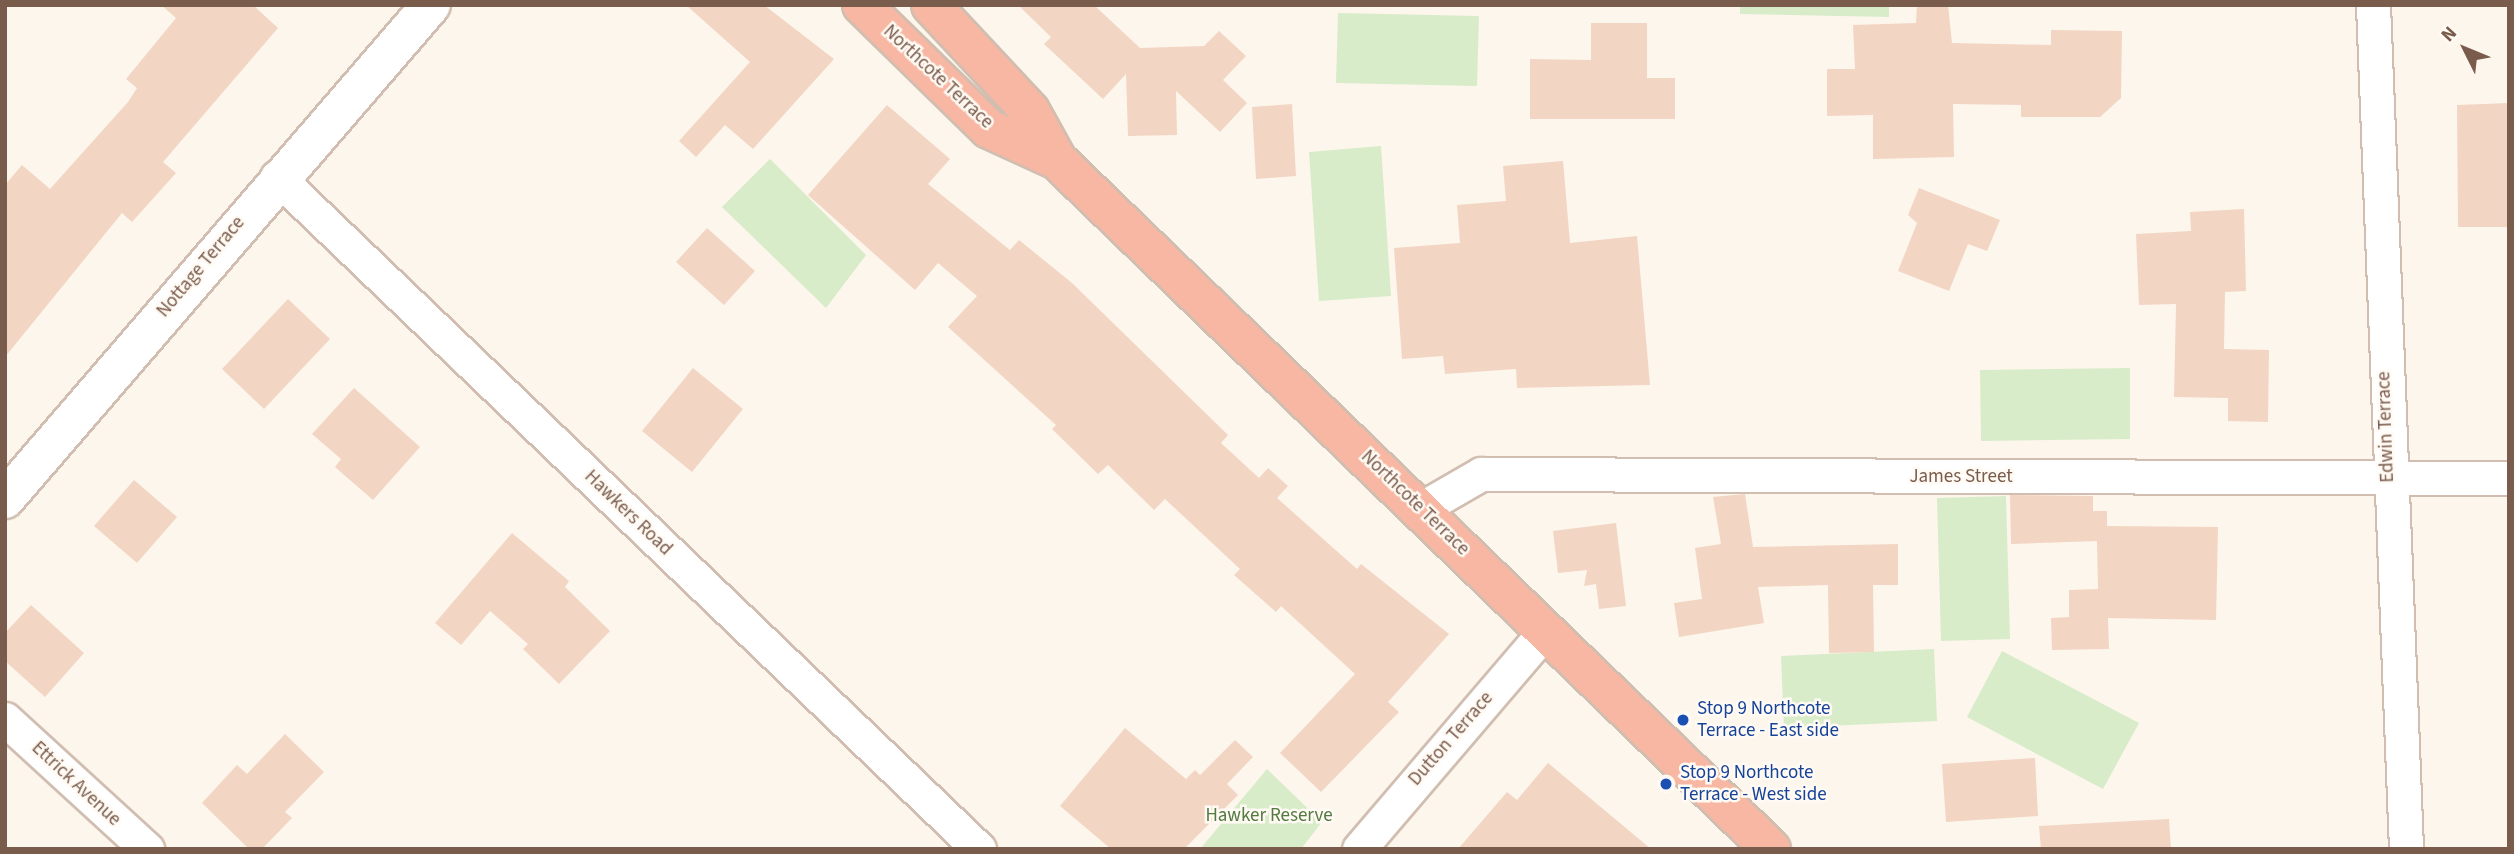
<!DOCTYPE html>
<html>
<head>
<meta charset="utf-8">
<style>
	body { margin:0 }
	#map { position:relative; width:2514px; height:854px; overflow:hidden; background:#fdf6ec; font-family:"Source Sans 3",sans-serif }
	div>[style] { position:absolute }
	.green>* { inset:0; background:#d8ecc9 }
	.building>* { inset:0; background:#f3d5c3 }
	.roads { filter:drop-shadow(2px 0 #d1beb0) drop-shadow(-2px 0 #d1beb0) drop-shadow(0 2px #d1beb0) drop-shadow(0 -2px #d1beb0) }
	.street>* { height:33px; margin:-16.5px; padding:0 16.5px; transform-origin:16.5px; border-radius:16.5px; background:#fff }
	.secondary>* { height:38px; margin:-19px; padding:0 19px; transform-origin:19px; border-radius:19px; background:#fff }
	.highway>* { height:38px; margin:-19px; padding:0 19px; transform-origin:19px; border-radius:19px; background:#f7b7a3 }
	.dots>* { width:19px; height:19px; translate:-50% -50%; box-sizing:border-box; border:4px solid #fffaf3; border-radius:50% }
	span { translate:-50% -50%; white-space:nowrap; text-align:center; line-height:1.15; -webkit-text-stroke:5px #fffaf3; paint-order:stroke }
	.street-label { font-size:19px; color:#7a5c4d }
	.transit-label { font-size:19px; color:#164399 }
	.left { translate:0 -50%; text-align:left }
	.park-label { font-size:19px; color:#537a41 }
	.frame { position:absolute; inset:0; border:7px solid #7a5c4d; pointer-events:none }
	.north { position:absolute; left:2430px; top:14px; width:70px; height:70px; -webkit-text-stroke:5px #fffaf3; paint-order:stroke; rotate:313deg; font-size:19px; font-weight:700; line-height:28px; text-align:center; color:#7a5c4d }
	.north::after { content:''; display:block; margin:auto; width:24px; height:32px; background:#7a5c4d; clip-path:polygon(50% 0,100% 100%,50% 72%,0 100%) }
</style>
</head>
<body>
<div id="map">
	<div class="green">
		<div style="clip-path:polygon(1740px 5px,1889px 5px,1889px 17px,1740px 14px)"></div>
		<div style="clip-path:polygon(1338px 13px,1479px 16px,1477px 86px,1336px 83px)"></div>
		<div style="clip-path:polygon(1381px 146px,1391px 296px,1319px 301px,1309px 152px)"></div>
		<div style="clip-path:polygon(770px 159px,866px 255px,826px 308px,722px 207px)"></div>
		<div style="clip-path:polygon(2130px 368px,2130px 439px,1981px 441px,1980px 370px)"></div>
		<div style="clip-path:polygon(2006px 496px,2010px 639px,1941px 641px,1937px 498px)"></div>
		<div style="clip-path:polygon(1934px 649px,1937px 721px,1784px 728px,1781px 656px)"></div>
		<div style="clip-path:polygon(2002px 651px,2139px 723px,2103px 789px,1967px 717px)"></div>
		<div style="clip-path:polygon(1267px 769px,1322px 822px,1301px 849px,1200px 849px)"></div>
	</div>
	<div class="building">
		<div style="clip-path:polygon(161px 5px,253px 5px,278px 28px,163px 162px,176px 173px,132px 222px,122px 213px,5px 357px,5px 185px,22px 165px,50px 189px,128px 102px,137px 88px,126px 79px,176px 18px)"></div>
		<div style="clip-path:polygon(686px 5px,764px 5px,834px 59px,753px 149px,725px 125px,696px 157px,679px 141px,750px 62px)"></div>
		<div style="clip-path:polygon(1018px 5px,1094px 5px,1140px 48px,1204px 46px,1219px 31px,1246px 56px,1223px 80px,1247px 103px,1220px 132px,1176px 91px,1177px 135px,1128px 136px,1126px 74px,1103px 99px,1044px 44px,1051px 37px)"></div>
		<div style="clip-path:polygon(1917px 5px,1948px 5px,1952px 43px,2051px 45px,2051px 30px,2122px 31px,2121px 98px,2100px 117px,2021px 117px,2021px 105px,1953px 104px,1954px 157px,1873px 159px,1873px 115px,1827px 116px,1827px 69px,1855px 69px,1853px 25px,1916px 23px)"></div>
		<div style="clip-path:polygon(1591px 23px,1647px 23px,1647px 78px,1675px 78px,1675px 119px,1530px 119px,1530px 59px,1591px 60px)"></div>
		<div style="clip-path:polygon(2509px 103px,2509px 227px,2458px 227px,2457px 105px)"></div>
		<div style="clip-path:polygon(1292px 104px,1296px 176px,1256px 179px,1252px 107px)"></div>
		<div style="clip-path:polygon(887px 105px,950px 159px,928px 184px,1010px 250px,1019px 240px,1072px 283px,1228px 435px,1221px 443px,1259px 478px,1268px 468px,1288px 486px,1277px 498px,1357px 569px,1361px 564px,1449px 634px,1388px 702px,1399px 712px,1321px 792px,1280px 753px,1355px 674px,1281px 606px,1276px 612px,1234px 575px,1240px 569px,1165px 499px,1154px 510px,1108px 465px,1098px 474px,1052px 429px,1056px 425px,948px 327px,977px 296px,938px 263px,915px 290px,808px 195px)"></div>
		<div style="clip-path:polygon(1563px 161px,1570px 243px,1637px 236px,1650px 385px,1517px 388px,1516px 369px,1445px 374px,1443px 356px,1402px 359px,1394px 248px,1460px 243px,1457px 205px,1506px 201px,1503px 166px)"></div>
		<div style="clip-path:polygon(1919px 188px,2000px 220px,1987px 251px,1968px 244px,1949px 291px,1898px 271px,1917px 223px,1908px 215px)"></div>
		<div style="clip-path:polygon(2244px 209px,2246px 291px,2225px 292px,2224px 349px,2269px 350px,2268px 422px,2228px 421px,2228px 398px,2174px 397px,2176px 304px,2139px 305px,2136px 234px,2191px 231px,2190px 212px)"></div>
		<div style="clip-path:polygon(707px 228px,755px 271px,724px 305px,676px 262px)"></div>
		<div style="clip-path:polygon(288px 299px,330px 339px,264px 409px,222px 369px)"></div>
		<div style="clip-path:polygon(693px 368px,743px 409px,692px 472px,642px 431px)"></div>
		<div style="clip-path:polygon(354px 388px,420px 447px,373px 500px,335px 467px,341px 459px,312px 434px)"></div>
		<div style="clip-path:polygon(134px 480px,177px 517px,137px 563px,94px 526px)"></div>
		<div style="clip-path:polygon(1745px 494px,1753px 547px,1898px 544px,1898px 585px,1873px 585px,1874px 652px,1829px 653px,1828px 585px,1758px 587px,1764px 623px,1679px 637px,1674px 603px,1702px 599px,1695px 548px,1721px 544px,1713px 497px)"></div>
		<div style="clip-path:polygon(2010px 495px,2093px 496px,2093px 511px,2107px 511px,2107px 526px,2218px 527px,2216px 620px,2108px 618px,2109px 649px,2052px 650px,2051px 618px,2069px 617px,2069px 590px,2098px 589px,2097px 541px,2011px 544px)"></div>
		<div style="clip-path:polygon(1616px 523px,1626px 606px,1599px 609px,1596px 584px,1584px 586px,1587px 570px,1558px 573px,1553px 531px)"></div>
		<div style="clip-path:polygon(512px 533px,569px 581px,565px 587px,610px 631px,559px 684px,523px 649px,528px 644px,490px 611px,461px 645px,435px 623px)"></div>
		<div style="clip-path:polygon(31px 605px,84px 653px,45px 697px,5px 661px,5px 633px)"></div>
		<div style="clip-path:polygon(1125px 728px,1186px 779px,1195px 770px,1200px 775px,1235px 740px,1253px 757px,1227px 784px,1238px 795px,1184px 849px,1111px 849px,1060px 806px)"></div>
		<div style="clip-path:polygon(285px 734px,324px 772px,285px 812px,292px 818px,262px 849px,249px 849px,202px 803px,237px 765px,247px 774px)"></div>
		<div style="clip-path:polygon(2035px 758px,2038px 816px,1946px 822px,1942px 764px)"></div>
		<div style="clip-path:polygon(1548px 763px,1651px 849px,1458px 849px,1507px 792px,1517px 800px)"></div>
		<div style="clip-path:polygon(2169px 819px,2171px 849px,2041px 849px,2039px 826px)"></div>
	</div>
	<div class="roads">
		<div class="street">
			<div style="left:2373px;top:5px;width:845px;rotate:87.76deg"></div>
			<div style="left:277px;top:177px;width:972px;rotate:43.75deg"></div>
			<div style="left:1422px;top:508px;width:68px;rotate:-30deg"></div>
			<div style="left:1481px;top:474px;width:1028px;rotate:0.22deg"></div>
			<div style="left:5px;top:719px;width:193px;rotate:42.5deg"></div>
			<div style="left:1359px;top:849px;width:287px;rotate:-49.5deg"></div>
		</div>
		<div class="secondary">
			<div style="left:5px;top:499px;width:652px;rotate:-49.23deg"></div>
		</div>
		<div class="highway">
			<div style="left:862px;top:5px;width:177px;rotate:44.3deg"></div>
			<div style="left:989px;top:129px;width:75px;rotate:24.5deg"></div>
			<div style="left:931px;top:5px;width:145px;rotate:47deg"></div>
			<div style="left:1030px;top:111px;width:56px;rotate:61.1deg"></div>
			<div style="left:1057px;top:160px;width:992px;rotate:43.98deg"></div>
		</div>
	</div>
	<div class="dots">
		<div style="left:1683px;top:720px;background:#1a4fb4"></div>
		<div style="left:1666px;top:784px;background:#1a4fb4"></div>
	</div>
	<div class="street-label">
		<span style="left:938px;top:77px;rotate:43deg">Northcote Terrace</span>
		<span style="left:201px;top:267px;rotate:-50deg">Nottage Terrace</span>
		<span style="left:2386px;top:427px;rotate:-92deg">Edwin Terrace</span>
		<span style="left:1961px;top:477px">James Street</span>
		<span style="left:1415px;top:503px;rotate:44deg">Northcote Terrace</span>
		<span style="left:628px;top:513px;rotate:44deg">Hawkers Road</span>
		<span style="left:1451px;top:739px;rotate:-49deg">Dutton Terrace</span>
		<span style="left:76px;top:784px;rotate:43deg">Ettrick Avenue</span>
	</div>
	<div class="transit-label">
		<span class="left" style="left:1697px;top:720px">Stop 9 Northcote<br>Terrace - East side</span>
		<span class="left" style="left:1680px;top:784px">Stop 9 Northcote<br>Terrace - West side</span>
	</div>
	<div class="park-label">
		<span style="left:1269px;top:816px">Hawker Reserve</span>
	</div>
	<div class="frame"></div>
	<div class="north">N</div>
</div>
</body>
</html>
